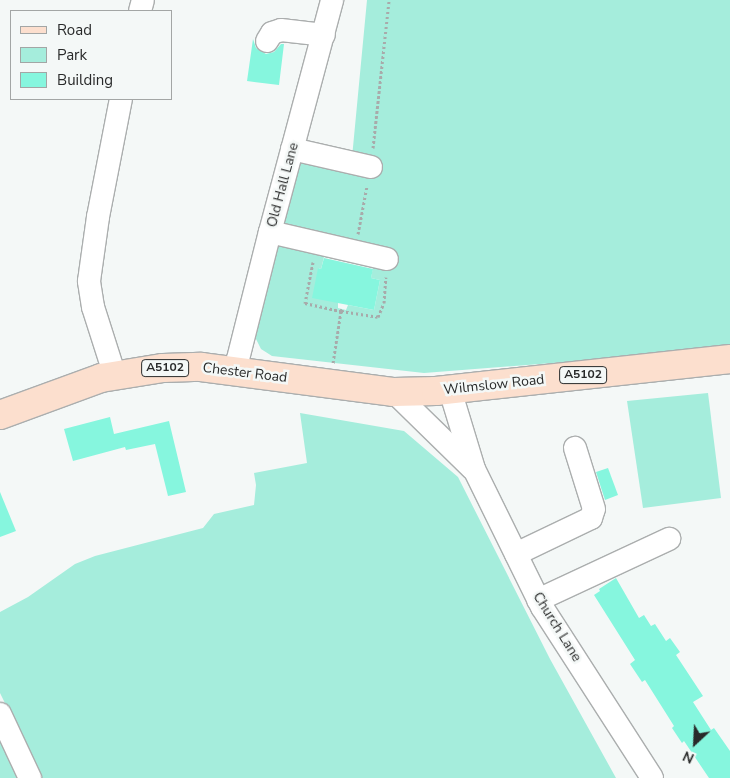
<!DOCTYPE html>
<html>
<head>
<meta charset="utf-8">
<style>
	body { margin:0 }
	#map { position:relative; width:730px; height:778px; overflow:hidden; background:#f4f8f7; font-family:"Nunito Sans",sans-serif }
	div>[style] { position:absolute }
	.green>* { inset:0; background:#a5eddc }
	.building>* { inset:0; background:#86f6de }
	.path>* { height:3px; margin-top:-1.5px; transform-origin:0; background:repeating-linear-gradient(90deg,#a8aaaa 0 2.5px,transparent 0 5px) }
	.roads { filter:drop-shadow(1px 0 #abaeae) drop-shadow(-1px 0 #abaeae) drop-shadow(0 1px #abaeae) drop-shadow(0 -1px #abaeae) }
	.minor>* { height:22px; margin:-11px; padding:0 11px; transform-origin:11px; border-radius:11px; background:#fff }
	.major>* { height:28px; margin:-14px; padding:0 14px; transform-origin:14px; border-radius:14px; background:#fcdfce }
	span { translate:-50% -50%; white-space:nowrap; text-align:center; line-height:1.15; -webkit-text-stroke:5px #f4f8f7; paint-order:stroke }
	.shield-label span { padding:1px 4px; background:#f4f8f7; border:1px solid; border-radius:4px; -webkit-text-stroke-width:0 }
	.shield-label { font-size:12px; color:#292a2a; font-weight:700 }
	.street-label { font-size:14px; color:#292a2a }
	.legend { position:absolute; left:10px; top:10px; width:162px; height:90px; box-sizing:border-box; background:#f4f8f7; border:1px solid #a3a6a5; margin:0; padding:6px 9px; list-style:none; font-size:15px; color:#292a2a }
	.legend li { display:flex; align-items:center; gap:10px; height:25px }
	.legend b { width:25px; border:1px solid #a3a6a5 }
	.north { position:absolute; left:670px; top:718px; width:50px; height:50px; -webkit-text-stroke:4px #f4f8f7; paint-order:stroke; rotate:205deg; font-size:14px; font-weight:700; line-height:20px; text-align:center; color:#292a2a }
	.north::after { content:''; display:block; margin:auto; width:18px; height:22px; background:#292a2a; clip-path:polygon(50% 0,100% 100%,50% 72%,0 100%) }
</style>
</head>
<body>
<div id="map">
	<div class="green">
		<div style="clip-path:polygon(evenodd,367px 0,730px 0,730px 349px,424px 373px,272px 356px,261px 349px,254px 335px,299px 157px,351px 168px,367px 0,331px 254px,374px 262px,371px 278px,380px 280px,374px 310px,348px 305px,346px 310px,338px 308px,338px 303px,318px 268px,321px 269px,324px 257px,330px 258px,331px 254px)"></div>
		<div style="clip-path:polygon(708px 393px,721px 498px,643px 508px,627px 401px)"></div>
		<div style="clip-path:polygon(300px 413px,404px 431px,458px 477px,550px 659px,616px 778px,42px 778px,0 693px,0 612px,28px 597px,75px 564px,95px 556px,203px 528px,214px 514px,254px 505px,256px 485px,254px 473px,307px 463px)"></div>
		<div style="clip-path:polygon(0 738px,20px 778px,0 778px)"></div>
	</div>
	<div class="building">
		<div style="clip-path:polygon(253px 39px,256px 48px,266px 54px,274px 52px,281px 44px,284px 44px,279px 85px,247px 81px)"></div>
		<div style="clip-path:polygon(324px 258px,373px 269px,371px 278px,380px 280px,374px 310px,312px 298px,318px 268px,321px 269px)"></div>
		<div style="clip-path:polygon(110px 417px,114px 434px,169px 421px,186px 492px,168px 496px,155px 444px,126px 450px,125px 447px,73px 461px,64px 429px)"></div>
		<div style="clip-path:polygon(608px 468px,618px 495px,605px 500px,596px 472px)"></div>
		<div style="clip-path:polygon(0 492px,16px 531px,0 537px)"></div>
		<div style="clip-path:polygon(616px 578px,639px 618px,644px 615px,651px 626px,655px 624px,666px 641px,670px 638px,680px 652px,676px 655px,703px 696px,693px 702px,711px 730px,714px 728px,730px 751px,730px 778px,709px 778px,684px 741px,682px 743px,672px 728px,674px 726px,645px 680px,642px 682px,630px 664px,635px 660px,594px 595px,600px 591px,599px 589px)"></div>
	</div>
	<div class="path">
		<div style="left:373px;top:148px;width:149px;rotate:-83.8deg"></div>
		<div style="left:358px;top:234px;width:49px;rotate:-79.4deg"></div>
		<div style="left:313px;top:262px;width:42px;rotate:101deg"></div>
		<div style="left:305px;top:303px;width:37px;rotate:13deg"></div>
		<div style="left:341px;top:311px;width:53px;rotate:98.7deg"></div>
		<div style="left:342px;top:309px;width:2px;rotate:117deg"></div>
		<div style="left:341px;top:311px;width:37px;rotate:9deg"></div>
		<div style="left:378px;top:317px;width:15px;rotate:-67deg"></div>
		<div style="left:384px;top:303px;width:26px;rotate:-86deg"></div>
	</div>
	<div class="roads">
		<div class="minor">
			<div style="left:140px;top:11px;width:11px;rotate:-75deg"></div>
			<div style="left:267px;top:41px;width:9px;rotate:-58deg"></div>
			<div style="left:272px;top:33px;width:9px;rotate:-18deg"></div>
			<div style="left:281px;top:30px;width:43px;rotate:6.6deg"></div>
			<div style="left:292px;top:149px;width:81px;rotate:12.8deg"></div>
			<div style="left:270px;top:232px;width:120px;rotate:13deg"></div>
			<div style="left:239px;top:371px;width:12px;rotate:-95deg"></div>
			<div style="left:238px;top:359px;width:131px;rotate:-75.9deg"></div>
			<div style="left:270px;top:232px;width:240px;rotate:-75deg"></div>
			<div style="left:115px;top:376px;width:72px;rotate:-107.7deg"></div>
			<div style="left:93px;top:307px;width:26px;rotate:-99deg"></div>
			<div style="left:89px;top:281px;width:65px;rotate:-82deg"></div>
			<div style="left:98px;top:217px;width:120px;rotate:-79deg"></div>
			<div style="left:450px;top:390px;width:83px;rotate:73.1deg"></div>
			<div style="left:474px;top:469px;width:154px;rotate:63.8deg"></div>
			<div style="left:542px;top:607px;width:203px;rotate:57.2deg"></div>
			<div style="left:394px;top:392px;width:110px;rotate:44.3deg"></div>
			<div style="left:516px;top:554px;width:83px;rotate:-25.6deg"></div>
			<div style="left:591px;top:518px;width:9px;rotate:-72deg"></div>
			<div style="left:594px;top:509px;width:64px;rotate:-107.3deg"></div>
			<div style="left:538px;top:600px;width:145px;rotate:-25deg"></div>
			<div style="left:0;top:714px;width:71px;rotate:64.9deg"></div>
		</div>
		<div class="major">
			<div style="left:0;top:415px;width:108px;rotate:-20.1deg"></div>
			<div style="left:101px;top:378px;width:63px;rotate:-9.2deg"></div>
			<div style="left:163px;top:368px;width:38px;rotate:-2deg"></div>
			<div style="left:201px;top:367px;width:195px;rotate:7.4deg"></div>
			<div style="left:394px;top:392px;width:42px;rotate:-1.4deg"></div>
			<div style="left:436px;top:391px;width:296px;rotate:-6.2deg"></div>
		</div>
	</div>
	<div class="shield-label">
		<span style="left:165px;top:368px">A5102</span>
		<span style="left:583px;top:375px">A5102</span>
	</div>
	<div class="street-label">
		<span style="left:283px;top:185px;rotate:-75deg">Old Hall Lane</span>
		<span style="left:245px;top:373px;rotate:7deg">Chester Road</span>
		<span style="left:494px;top:385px;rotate:-6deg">Wilmslow Road</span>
		<span style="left:557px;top:627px;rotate:58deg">Church Lane</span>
	</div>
	<ul class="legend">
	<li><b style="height:6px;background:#fcdfce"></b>Road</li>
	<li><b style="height:14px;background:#a5eddc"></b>Park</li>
	<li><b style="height:14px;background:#86f6de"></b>Building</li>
	</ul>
	<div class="north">N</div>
</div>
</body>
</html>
